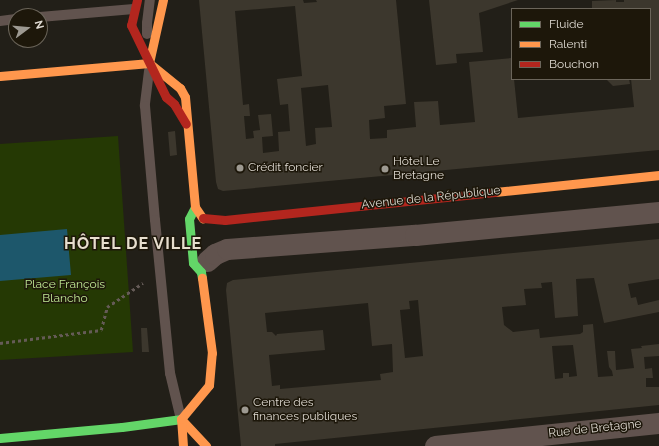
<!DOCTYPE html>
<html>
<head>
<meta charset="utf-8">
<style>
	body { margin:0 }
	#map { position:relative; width:659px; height:446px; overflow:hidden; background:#221f18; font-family:Raleway,sans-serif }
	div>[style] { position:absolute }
	.green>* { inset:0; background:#253904 }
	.water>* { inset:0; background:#1d576b }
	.building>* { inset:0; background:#3c372d }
	.path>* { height:2.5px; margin-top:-1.25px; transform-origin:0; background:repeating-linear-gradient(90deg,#655b57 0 3px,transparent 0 6px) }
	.lane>* { height:10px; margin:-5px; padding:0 5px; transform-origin:5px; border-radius:5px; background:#61534e }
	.street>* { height:21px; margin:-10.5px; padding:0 10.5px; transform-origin:10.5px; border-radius:10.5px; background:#61534e }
	.fast>* { height:9px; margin:-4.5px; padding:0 4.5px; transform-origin:4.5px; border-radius:4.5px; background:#63d668 }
	.slow>* { height:9px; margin:-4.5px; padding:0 4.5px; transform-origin:4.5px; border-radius:4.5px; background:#ff974d }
	.jam>* { height:9px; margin:-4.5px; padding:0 4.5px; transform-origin:4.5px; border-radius:4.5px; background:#b3261e }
	.dots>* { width:11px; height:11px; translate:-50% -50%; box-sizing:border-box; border:2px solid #1d170a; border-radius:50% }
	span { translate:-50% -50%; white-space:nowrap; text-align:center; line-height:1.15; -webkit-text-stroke:3px #1d170a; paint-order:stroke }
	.poi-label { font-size:12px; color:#dfdad2 }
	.left { translate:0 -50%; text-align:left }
	.street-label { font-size:12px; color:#dfdad2 }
	.park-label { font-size:12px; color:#c0ea94 }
	.district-label { font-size:16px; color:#e7dece; font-weight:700; letter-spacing:1px }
	.legend { position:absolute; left:511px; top:8px; width:140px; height:72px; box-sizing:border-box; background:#1d170a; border:1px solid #6b655a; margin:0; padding:5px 7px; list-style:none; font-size:12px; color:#dfdad2 }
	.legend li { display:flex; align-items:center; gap:8px; height:20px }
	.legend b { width:20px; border:1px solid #6b655a }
	.north { position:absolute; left:8px; top:8px; width:40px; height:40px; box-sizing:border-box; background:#1d170a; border:1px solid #6b655a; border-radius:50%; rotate:74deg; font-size:11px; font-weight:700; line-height:16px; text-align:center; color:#dfdad2 }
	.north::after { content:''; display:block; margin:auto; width:14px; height:18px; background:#9d9991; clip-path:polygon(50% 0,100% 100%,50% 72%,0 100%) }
</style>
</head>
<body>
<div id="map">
	<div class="green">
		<div style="clip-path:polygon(118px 136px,133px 352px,0 360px,0 144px)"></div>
	</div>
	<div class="water">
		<div style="clip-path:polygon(67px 229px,71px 275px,0 281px,0 235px)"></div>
	</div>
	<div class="building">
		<div style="clip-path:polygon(evenodd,199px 0,303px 0,304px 3px,317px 2px,316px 0,396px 0,406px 104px,384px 106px,385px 118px,369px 120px,370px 139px,387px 138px,387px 130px,416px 127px,414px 102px,438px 101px,440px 125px,475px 122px,469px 62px,512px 58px,512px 79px,514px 79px,518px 118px,634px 107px,631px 79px,650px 79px,650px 9px,592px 9px,592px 1px,616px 0,616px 2px,624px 2px,624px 0,659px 0,659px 150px,223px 191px,218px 189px,216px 182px,199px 0,295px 6px,302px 76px,277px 79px,280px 105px,288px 104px,290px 131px,278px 132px,279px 151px,263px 153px,262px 137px,273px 136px,271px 114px,258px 115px,260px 130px,253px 131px,254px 138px,246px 139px,244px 116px,250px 116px,249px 104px,243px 105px,235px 11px,295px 6px,199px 0,328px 85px,332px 127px,315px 128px,316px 144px,306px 146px,301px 88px,328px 85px)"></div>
		<div style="clip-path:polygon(429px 0,518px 0,479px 13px,483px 52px,456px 54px,457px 63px,436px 65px)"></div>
		<div style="clip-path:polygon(606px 79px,629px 79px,630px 84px,613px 86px)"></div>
		<div style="clip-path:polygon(175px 131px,177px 155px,170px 156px,168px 132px)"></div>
		<div style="clip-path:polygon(evenodd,659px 239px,659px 279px,628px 284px,631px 298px,636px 297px,638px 305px,659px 300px,659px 312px,604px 323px,594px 278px,576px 279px,578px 316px,555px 318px,552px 282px,541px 283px,542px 288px,524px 289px,526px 305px,502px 307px,504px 325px,513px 332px,539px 329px,540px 338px,580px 334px,583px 332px,583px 325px,593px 324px,598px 377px,613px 376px,612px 371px,609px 367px,607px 351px,615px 351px,616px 370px,634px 368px,631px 349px,642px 348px,641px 346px,659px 344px,659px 356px,644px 357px,645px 369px,652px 368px,653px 378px,646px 378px,646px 387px,659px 387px,659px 405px,275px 444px,275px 446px,241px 446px,226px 290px,227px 283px,233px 280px,659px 239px,418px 300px,423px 356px,405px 358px,400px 310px,410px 309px,409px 301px,418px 300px,659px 239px,368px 303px,372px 346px,392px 344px,393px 372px,380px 374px,381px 380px,280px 389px,280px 385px,272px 386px,269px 355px,325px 350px,323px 330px,277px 334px,276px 336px,272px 332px,267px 332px,265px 313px,368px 303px,659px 239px,573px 345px,577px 376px,569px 377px,569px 373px,563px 373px,563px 378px,555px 379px,552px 346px,573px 345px)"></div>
		<div style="clip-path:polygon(141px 328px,147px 328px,149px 352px,142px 352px)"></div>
	</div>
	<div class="path">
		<div style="left:0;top:343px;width:102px;rotate:-7.3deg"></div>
		<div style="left:101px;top:330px;width:24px;rotate:-75deg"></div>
		<div style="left:107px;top:307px;width:43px;rotate:-33.7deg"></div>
	</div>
	<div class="lane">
		<div style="left:40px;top:17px;width:94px;rotate:-4.9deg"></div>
		<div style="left:0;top:21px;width:16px;rotate:-7deg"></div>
		<div style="left:147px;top:34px;width:11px;rotate:-90deg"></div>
		<div style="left:147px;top:23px;width:23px;rotate:-83deg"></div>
		<div style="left:149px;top:71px;width:35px;rotate:97deg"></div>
		<div style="left:145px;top:106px;width:114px;rotate:85deg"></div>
		<div style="left:155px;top:220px;width:154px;rotate:84.4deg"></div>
		<div style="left:170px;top:373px;width:47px;rotate:76.6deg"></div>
	</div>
	<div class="street">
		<div style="left:207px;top:261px;width:11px;rotate:-41deg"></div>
		<div style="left:215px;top:254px;width:13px;rotate:-23deg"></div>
		<div style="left:227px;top:249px;width:189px;rotate:-4.3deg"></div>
		<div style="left:415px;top:235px;width:245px;rotate:-5.4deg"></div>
		<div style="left:435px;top:446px;width:225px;rotate:-5.9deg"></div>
	</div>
	<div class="fast">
		<div style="left:195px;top:207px;width:13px;rotate:117deg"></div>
		<div style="left:189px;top:219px;width:44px;rotate:84.8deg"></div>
		<div style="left:193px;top:263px;width:12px;rotate:48deg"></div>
		<div style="left:201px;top:272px;width:6px;rotate:81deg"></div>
		<div style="left:0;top:438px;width:122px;rotate:-5.2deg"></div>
		<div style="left:122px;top:427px;width:60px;rotate:-7.7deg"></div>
	</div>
	<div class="slow">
		<div style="left:149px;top:63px;width:40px;rotate:39deg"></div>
		<div style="left:180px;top:88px;width:10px;rotate:61deg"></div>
		<div style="left:185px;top:97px;width:110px;rotate:84.8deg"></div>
		<div style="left:195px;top:207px;width:14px;rotate:56deg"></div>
		<div style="left:149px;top:63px;width:65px;rotate:-77.5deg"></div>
		<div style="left:0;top:76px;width:150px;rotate:-5deg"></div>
		<div style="left:495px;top:192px;width:165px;rotate:-5.9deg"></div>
		<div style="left:181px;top:419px;width:37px;rotate:47deg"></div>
		<div style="left:183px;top:446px;width:27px;rotate:-94deg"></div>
		<div style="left:181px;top:419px;width:44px;rotate:-50.5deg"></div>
		<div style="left:209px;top:385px;width:32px;rotate:-85deg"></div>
		<div style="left:212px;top:353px;width:76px;rotate:-97.6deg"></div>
	</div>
	<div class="jam">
		<div style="left:137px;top:0;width:26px;rotate:103deg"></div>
		<div style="left:131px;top:25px;width:80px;rotate:64.1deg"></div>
		<div style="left:166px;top:97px;width:11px;rotate:41deg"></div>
		<div style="left:174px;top:104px;width:23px;rotate:59deg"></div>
		<div style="left:203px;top:218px;width:22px;rotate:5deg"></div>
		<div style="left:225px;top:220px;width:271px;rotate:-5.9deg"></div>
	</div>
	<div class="dots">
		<div style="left:240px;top:168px;background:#9d9991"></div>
		<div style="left:385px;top:169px;background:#9d9991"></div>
		<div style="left:245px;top:410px;background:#9d9991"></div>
	</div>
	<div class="poi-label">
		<span class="left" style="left:393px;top:169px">Hôtel Le<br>Bretagne</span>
		<span class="left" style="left:248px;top:168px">Crédit foncier</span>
		<span class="left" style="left:253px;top:410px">Centre des<br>finances publiques</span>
	</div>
	<div class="street-label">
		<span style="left:431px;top:198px;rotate:-6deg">Avenue de la République</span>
		<span style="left:595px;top:429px;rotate:-6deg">Rue de Bretagne</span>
	</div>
	<div class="park-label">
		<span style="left:65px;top:292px">Place François<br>Blancho</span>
	</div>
	<div class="district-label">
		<span style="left:133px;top:244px">HÔTEL DE VILLE</span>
	</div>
	<ul class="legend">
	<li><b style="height:5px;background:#63d668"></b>Fluide</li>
	<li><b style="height:5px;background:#ff974d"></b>Ralenti</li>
	<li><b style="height:5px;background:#b3261e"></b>Bouchon</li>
	</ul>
	<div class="north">N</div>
</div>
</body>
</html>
